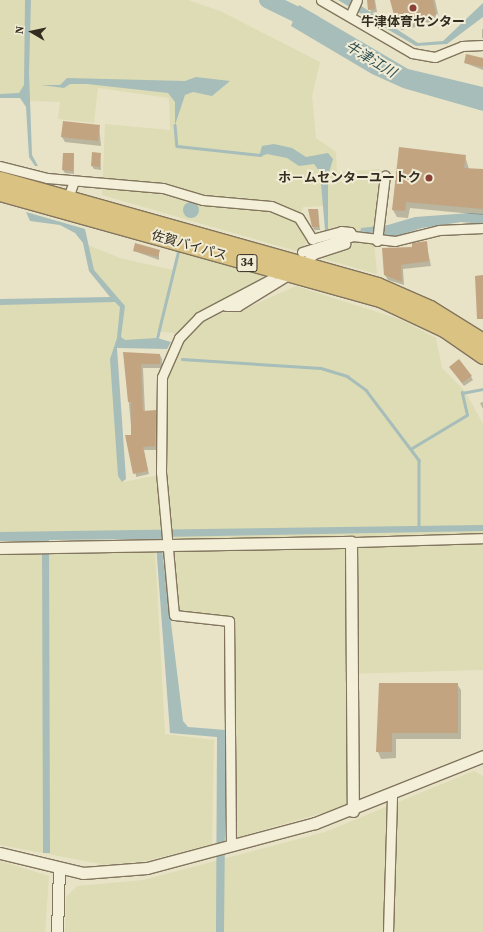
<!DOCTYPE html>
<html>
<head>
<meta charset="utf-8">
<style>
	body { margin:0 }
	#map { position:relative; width:483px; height:932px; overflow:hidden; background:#e8e3c6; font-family:"Source Serif 4","Noto Sans JP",serif }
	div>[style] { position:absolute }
	.farmland>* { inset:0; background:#dddcb5 }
	.water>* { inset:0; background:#a7bdb9 }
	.round { border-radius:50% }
	.shadow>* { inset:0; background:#0003 }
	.stream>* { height:2.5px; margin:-1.25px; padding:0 1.25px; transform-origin:1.25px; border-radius:1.25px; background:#a7bdb9 }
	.river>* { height:16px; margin:-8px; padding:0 8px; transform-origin:8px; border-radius:8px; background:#a7bdb9 }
	.building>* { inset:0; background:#c2a481 }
	.roads { filter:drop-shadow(1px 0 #82755e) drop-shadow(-1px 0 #82755e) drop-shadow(0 1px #82755e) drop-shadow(0 -1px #82755e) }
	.minor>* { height:9px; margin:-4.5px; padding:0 4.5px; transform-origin:4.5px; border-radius:4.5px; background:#f4efd9 }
	.tertiary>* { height:11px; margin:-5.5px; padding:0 5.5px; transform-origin:5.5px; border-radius:5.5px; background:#f4efd9 }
	.trunk>* { height:15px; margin:-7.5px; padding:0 7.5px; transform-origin:7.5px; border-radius:7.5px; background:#dac282 }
	.dots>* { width:11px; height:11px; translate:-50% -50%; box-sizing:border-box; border:2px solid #f1ecd5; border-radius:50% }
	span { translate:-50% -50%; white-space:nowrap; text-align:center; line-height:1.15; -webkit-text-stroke:4px #f1ecd5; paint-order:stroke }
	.shield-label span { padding:1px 3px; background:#f1ecd5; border:1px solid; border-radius:3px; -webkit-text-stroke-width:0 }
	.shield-label { font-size:12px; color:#342c20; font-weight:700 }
	.poi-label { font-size:13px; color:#342c20; font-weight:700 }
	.right { translate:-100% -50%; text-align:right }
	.street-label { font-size:13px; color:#342c20 }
	.water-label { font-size:14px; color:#315052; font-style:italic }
	.north { position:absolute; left:12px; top:12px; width:40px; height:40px; -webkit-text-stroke:3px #f1ecd5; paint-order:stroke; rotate:279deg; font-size:11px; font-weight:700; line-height:16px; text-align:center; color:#342c20 }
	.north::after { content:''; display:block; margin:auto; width:14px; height:18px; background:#342c20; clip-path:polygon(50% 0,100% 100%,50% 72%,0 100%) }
</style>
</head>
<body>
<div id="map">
	<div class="farmland">
		<div style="clip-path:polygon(0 0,188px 0,220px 11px,320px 62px,312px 96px,316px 138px,336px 152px,337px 172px,380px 169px,373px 229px,377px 274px,317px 257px,354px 245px,344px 229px,328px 231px,325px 206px,303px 207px,299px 218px,312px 239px,296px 251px,102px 195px,105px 124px,170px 130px,169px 98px,98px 88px,94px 123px,58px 119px,60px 102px,29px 101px,25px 95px,0 95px)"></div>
		<div style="clip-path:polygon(evenodd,83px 243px,120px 258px,173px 270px,178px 252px,267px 277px,199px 314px,238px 312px,296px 286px,402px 320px,436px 338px,442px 368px,465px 391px,483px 424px,483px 670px,346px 674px,347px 806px,235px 838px,233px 618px,179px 610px,171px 536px,0 537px,0 302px,113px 300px,89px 271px,83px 243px,157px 331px,178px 334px,165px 376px,164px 474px,123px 482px,116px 345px,154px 343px,157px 331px)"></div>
		<div style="clip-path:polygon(155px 551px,165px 734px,214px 740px,212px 844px,146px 861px,106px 865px,0 845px,0 554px)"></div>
		<div style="clip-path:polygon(474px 771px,483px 776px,483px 932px,65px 932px,66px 897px,77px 886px,143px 880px,325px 832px)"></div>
		<div style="clip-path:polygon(0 861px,49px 876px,45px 932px,0 932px)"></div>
	</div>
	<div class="water">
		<div style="clip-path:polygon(25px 0,31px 0,29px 72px,32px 155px,38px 166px,35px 166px,29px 157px,26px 107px,20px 98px,0 98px,0 94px,19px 93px,24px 85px)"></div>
		<div style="clip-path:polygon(338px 0,352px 0,418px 43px,443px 41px,483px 3px,483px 17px,447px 44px,416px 46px)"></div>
		<div style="clip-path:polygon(299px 5px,408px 69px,483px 87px,483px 111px,403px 88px,372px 74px,291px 26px)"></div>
		<div style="clip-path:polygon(196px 77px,230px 81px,212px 96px,193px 92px,185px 95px,175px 125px,175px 102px,168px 93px,87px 84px,70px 84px,64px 88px,41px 85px,60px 85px,67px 78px,185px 81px)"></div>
		<div style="clip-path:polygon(274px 144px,292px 148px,306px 157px,328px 153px,333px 159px,328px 176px,328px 231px,325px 230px,320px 172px,314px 164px,299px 166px,287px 158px,267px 154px,259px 157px,262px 146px)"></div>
		<div class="round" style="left:183px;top:202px;width:16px;height:16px"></div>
		<div style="clip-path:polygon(26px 212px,85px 229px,94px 270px,125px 306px,121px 337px,125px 340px,157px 338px,171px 342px,167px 349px,117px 348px,126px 479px,122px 482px,118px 476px,110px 359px,117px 338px,120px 307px,115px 302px,0 305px,0 299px,110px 297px,89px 271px,83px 243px,75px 233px,60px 225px,30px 221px)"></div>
		<div style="clip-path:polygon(470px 213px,483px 214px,483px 224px,461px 222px,422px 228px,394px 237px,360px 233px,361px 228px,388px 225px,415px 217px)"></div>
		<div style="clip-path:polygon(483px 525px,483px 531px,163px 537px,161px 541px,183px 721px,188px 727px,226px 730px,224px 932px,216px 932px,217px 737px,170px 733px,156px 544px,152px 539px,49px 540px,50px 853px,43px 853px,42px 541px,0 541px,0 532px)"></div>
	</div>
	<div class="shadow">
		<div style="clip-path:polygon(368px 0,375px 0,377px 12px,371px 13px)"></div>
		<div style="clip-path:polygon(392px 0,435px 0,440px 22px,401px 30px)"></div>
		<div style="clip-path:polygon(482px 29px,483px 29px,483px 39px,482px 37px)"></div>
		<div style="clip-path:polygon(483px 59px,483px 70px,465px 63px)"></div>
		<div style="clip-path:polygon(99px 126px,101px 146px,65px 142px,62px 137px)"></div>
		<div style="clip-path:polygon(74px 154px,74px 174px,65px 173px,63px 170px)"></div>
		<div style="clip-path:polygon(100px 154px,101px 170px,94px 169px,92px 166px)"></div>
		<div style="clip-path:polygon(465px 156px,469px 169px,483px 170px,483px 215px,410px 208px,408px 218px,397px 217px,393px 210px)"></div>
		<div style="clip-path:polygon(318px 210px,320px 230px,314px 230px,313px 227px)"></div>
		<div style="clip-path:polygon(426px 242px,431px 266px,403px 269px,404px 285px,388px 280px,385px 275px,413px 247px)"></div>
		<div style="clip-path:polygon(159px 250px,159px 260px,134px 251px)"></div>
		<div style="clip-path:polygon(124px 353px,160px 355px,162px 359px,162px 368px,143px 368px,145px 412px,155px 411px,157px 415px,156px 450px,144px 450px,149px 474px,136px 477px)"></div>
		<div style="clip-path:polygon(452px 370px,471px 377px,473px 380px,464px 386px)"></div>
		<div style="clip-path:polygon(483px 402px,483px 409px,480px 403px)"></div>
		<div style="clip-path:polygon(380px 684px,457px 684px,461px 690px,461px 739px,396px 739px,396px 758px,381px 759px,378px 752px)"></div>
	</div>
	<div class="stream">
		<div style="left:175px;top:125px;width:21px;rotate:85deg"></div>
		<div style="left:177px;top:146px;width:84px;rotate:6.1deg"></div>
		<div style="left:157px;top:338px;width:89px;rotate:-76.3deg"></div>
		<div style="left:182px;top:359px;width:139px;rotate:3.7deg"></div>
		<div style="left:321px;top:368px;width:27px;rotate:17deg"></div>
		<div style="left:347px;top:376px;width:24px;rotate:36deg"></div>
		<div style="left:366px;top:390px;width:88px;rotate:52.9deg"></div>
		<div style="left:419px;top:460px;width:66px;rotate:90deg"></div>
		<div style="left:412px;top:448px;width:64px;rotate:-31deg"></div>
		<div style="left:467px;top:415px;width:23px;rotate:-103deg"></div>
		<div style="left:462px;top:393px;width:21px;rotate:-11deg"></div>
	</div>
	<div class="river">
		<div style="left:267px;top:0;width:52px;rotate:26.1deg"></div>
	</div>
	<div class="building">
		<div style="clip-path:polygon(367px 0,374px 0,375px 9px,368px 10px)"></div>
		<div style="clip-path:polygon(390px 0,433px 0,436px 15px,396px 23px)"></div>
		<div style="clip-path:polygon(466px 54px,483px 58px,483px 67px,464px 63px)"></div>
		<div style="clip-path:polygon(63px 121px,100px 125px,98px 141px,61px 137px)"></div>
		<div style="clip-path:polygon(399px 147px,466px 155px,464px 168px,483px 169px,483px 209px,406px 202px,405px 211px,392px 210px)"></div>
		<div style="clip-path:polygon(92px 152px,101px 153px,100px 167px,91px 166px)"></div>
		<div style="clip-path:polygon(63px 153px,74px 153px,73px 171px,62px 170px)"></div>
		<div style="clip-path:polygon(308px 209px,318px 209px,319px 227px,312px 227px)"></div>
		<div style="clip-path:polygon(427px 241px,429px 261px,401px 265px,402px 282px,384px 275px,382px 248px,412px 247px,412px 243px)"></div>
		<div style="clip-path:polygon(135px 243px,160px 250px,158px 257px,133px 251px)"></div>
		<div style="clip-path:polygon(483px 275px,483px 319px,477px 319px,475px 276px)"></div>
		<div style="clip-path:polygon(123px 352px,160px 354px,160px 364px,141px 364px,143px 411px,156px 410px,155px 446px,143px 447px,148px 471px,133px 474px,125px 435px,131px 435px,131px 402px,128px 402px)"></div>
		<div style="clip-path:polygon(459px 359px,472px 376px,462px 383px,449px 367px)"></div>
		<div style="clip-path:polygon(379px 683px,458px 683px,458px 733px,392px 733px,392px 752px,376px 752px)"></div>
	</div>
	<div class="roads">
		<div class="minor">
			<div style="left:321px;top:0;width:105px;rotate:30.2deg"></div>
			<div style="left:412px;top:53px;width:23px;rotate:10deg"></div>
			<div style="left:435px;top:57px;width:29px;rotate:-22deg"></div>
			<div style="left:462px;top:46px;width:21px;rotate:-3deg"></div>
			<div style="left:350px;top:16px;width:17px;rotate:-66deg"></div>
			<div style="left:0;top:166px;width:49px;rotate:14.3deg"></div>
			<div style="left:47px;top:178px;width:116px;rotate:4.9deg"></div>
			<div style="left:163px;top:188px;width:42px;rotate:16.7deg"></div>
			<div style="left:203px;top:200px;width:68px;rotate:5deg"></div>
			<div style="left:271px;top:206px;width:30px;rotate:23deg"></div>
			<div style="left:299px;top:218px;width:25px;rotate:58deg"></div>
			<div style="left:312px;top:239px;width:30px;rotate:-15deg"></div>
			<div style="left:341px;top:231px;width:9px;rotate:6deg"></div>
			<div style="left:350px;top:232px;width:5px;rotate:53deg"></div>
			<div style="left:68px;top:198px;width:18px;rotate:-71deg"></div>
			<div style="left:377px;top:241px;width:66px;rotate:-83.1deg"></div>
			<div style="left:302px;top:252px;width:53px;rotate:-17.4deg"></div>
			<div style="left:353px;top:236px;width:42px;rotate:6.8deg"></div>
			<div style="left:395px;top:241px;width:45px;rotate:-14deg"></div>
			<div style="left:439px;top:230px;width:44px;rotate:-2.6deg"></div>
			<div style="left:302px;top:265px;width:16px;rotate:-43deg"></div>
			<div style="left:314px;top:254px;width:33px;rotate:-18deg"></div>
			<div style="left:226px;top:306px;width:12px"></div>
			<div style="left:238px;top:306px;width:61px;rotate:-31.6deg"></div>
			<div style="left:351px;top:542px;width:132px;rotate:-1.7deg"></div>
			<div style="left:231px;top:846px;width:225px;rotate:-90.5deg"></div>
			<div style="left:229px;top:621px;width:55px;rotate:-173.8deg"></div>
			<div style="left:174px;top:615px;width:144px;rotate:-95.2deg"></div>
			<div style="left:161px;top:472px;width:95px;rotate:-89.4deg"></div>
			<div style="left:162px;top:377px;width:43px;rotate:-66.4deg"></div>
			<div style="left:179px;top:338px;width:29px;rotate:-46deg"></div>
			<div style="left:199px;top:317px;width:81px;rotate:-27.8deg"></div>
			<div style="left:388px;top:932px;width:138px;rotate:-88.3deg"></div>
		</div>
		<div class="tertiary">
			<div style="left:0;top:548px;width:351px;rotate:-1deg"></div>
			<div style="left:351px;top:542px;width:269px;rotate:89.6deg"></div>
			<div style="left:0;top:853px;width:85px;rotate:13.5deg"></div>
			<div style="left:83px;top:873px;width:64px;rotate:-4.5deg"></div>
			<div style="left:147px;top:868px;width:174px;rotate:-15deg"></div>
			<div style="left:315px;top:823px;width:181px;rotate:-21.7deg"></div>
			<div style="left:57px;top:932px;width:62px;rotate:-88.2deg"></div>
		</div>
		<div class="trunk">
			<div style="left:0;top:179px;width:392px;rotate:15.7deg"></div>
			<div style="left:377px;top:285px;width:58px;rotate:23.5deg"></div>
			<div style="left:430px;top:308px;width:62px;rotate:31.9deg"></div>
			<div style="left:0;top:193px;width:397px;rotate:15.6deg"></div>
			<div style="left:382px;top:300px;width:68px;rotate:25.1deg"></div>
			<div style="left:444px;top:329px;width:47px;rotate:34.7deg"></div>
		</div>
	</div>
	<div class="dots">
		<div style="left:413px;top:8px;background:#894036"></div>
		<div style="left:429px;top:178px;background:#894036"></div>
	</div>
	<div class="shield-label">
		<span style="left:247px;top:263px">34</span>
	</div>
	<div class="poi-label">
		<span style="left:413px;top:22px">牛津体育センター</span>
		<span class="right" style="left:421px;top:178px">ホ－ムセンターユートク</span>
	</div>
	<div class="street-label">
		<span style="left:189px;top:246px;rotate:16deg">佐賀バイパス</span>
	</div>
	<div class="water-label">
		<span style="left:371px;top:59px;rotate:31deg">牛津江川</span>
	</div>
	<div class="north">N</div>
</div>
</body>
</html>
